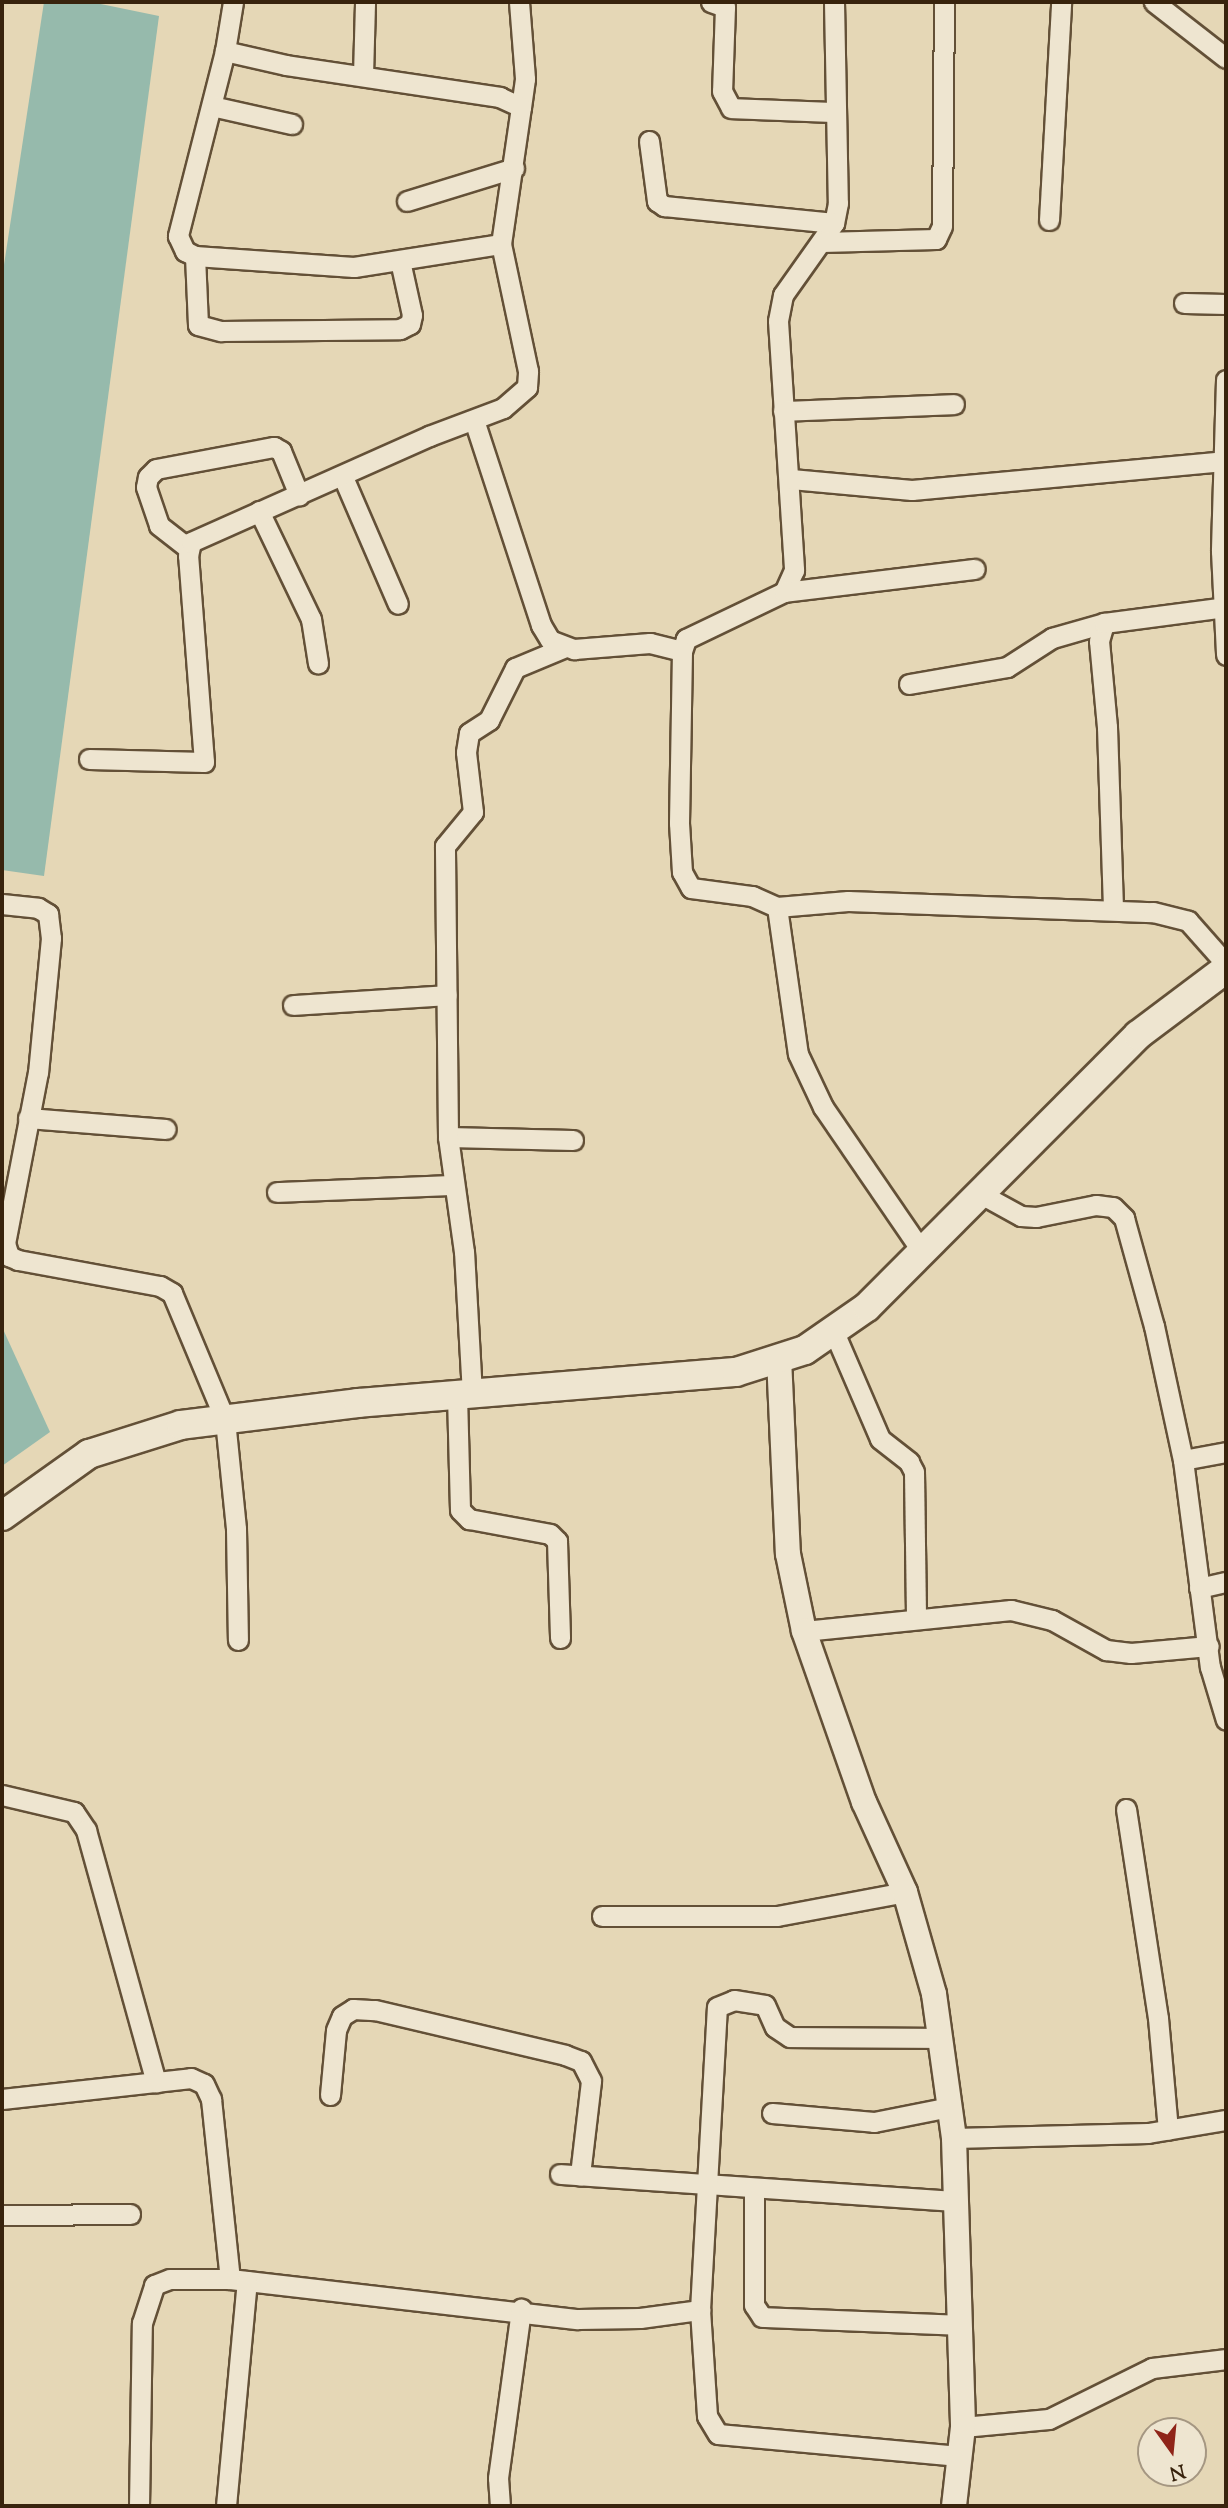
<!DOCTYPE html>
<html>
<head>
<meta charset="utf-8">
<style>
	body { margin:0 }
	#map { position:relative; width:1228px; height:2508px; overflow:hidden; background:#e5d7b6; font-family:"Sorts Mill Goudy",serif }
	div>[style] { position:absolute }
	.water>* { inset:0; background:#96baac }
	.roads { filter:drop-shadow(2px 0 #635037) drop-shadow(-2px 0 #635037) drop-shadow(0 2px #635037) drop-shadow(0 -2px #635037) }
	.minor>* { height:19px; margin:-9.5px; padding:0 9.5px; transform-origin:9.5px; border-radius:9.5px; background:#eee5d0 }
	.tertiary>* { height:24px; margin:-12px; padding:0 12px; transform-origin:12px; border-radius:12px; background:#eee5d0 }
	.secondary>* { height:28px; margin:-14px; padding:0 14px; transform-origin:14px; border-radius:14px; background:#eee5d0 }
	span { translate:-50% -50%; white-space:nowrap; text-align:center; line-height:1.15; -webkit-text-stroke:7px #eee5d0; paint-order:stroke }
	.frame { position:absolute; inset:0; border:4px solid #38230d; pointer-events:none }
	.north { position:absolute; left:1137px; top:2417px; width:70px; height:70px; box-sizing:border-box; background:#eee5d0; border:2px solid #a59782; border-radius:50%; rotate:165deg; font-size:19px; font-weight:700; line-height:28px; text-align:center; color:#38230d }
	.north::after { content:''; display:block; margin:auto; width:24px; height:32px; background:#8f2418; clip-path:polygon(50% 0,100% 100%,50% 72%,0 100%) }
</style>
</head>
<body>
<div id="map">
	<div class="water">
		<div style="clip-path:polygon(44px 2px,91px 2px,159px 16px,44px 876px,2px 870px,2px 278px)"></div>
		<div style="clip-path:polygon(2px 1327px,50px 1432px,2px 1466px)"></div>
	</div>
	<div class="roads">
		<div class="minor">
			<div style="left:233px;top:2px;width:50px;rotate:99.3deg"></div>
			<div style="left:225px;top:51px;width:191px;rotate:104.3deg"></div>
			<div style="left:178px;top:236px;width:17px;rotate:65deg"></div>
			<div style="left:185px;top:251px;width:11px;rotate:27deg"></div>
			<div style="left:195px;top:256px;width:159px;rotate:4deg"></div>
			<div style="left:354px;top:267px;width:149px;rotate:-8.9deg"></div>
			<div style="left:519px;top:2px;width:77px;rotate:85.5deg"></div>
			<div style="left:525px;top:79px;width:28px;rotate:98deg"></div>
			<div style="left:711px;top:2px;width:15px;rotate:20deg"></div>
			<div style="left:725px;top:7px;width:84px;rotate:92deg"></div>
			<div style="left:722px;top:91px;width:19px;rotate:62deg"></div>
			<div style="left:731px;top:108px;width:105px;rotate:2.2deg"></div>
			<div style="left:834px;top:2px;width:201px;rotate:88.9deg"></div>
			<div style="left:838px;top:203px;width:20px;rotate:101deg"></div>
			<div style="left:834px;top:223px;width:88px;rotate:125.3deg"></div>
			<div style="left:783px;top:295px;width:26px;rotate:101deg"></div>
			<div style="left:778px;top:321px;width:250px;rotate:86.3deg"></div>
			<div style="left:794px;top:570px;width:24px;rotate:114deg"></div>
			<div style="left:784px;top:592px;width:109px;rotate:154.4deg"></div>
			<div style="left:686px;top:639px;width:13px;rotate:108deg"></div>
			<div style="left:682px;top:651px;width:172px;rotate:91deg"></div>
			<div style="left:679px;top:823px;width:49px;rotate:86.5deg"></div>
			<div style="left:682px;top:872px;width:18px;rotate:61deg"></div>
			<div style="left:691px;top:888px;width:62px;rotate:7.5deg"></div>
			<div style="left:752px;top:896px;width:27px;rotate:24deg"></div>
			<div style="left:777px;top:907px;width:148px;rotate:81.9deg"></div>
			<div style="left:798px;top:1054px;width:59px;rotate:64.7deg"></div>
			<div style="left:823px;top:1107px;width:177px;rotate:55.6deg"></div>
			<div style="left:1154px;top:2px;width:91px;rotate:37.9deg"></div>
			<div style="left:363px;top:75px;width:73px;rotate:-88.4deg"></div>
			<div style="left:212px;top:106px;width:82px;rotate:12.7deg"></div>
			<div style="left:649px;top:141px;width:61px;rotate:82.4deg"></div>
			<div style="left:657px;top:201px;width:9px;rotate:36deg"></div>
			<div style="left:664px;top:206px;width:171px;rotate:5.7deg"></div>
			<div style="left:407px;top:201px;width:112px;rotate:-17.1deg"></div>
			<div style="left:1049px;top:220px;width:218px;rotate:-86.8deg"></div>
			<div style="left:822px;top:242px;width:114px;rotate:-1.5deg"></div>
			<div style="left:936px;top:239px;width:14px;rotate:-65deg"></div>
			<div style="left:942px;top:226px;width:224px;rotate:-89.5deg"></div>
			<div style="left:195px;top:256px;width:69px;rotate:87.5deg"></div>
			<div style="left:198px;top:325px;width:24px;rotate:15deg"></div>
			<div style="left:221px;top:331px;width:179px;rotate:-0.6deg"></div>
			<div style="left:400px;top:329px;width:11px;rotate:-27deg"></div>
			<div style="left:410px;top:324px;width:9px;rotate:-77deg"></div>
			<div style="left:412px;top:315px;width:55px;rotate:-102.5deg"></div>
			<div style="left:1184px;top:303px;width:42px;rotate:1.4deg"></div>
			<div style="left:1226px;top:380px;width:171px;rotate:91.7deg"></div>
			<div style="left:1221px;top:551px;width:104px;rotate:87.2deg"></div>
			<div style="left:783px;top:411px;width:171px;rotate:-2.3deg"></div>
			<div style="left:474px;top:420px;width:216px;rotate:71.9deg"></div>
			<div style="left:541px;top:625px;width:17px;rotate:59deg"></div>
			<div style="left:550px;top:640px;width:26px;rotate:21deg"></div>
			<div style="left:574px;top:649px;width:76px;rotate:-4.5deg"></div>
			<div style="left:650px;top:643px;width:33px;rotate:14deg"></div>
			<div style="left:343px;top:477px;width:138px;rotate:66.6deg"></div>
			<div style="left:791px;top:479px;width:121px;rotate:5.2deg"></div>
			<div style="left:912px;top:490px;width:313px;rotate:-5.3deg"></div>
			<div style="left:259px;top:511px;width:120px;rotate:64.3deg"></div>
			<div style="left:311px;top:619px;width:45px;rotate:81deg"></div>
			<div style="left:188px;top:548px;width:37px;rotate:-142deg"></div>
			<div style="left:159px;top:525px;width:40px;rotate:-108.9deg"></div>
			<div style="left:146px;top:487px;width:10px;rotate:-79deg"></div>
			<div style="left:148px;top:477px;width:11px;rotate:-45deg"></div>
			<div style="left:156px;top:469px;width:120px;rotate:-10.6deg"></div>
			<div style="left:274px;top:447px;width:8px;rotate:30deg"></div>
			<div style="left:281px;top:451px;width:48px;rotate:67.8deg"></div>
			<div style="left:784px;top:592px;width:192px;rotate:-6.9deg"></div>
			<div style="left:909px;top:684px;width:99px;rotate:-9.8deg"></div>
			<div style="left:1007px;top:667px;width:54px;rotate:-32.8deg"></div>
			<div style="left:1052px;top:638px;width:54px;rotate:-16.1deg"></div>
			<div style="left:89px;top:759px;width:115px;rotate:1.5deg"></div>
			<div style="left:204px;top:762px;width:207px;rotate:-94.4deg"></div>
			<div style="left:188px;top:556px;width:14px;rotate:-78deg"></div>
			<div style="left:191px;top:542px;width:261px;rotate:-24deg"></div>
			<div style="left:429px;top:436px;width:79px;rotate:-20.7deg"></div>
			<div style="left:503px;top:408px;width:32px;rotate:-41deg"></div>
			<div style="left:527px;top:387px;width:16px;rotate:-86deg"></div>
			<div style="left:528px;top:371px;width:130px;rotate:-102deg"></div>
			<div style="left:501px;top:244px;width:138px;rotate:-81.7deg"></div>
			<div style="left:521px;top:107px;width:23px;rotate:-155deg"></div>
			<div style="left:500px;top:97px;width:216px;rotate:-171.5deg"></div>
			<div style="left:286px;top:65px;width:63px;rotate:-167.1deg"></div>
			<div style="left:2px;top:904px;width:36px;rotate:6deg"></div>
			<div style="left:38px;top:908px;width:12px;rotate:31deg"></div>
			<div style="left:48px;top:914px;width:24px;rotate:83deg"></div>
			<div style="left:51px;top:938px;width:135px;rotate:95.5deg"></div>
			<div style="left:38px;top:1072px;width:174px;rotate:100.9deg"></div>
			<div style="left:5px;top:1243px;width:14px;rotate:73deg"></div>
			<div style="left:9px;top:1256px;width:10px;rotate:24deg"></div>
			<div style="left:18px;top:1260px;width:144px;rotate:10.4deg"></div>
			<div style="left:160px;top:1286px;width:14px;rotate:30deg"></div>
			<div style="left:172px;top:1293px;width:138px;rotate:67.3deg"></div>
			<div style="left:225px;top:1420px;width:110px;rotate:84.2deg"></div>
			<div style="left:236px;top:1529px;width:111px;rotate:89deg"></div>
			<div style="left:777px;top:907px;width:71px;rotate:-4.8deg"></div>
			<div style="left:848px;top:901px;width:305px;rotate:2.1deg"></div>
			<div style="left:1153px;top:912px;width:36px;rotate:14deg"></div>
			<div style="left:1188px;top:921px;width:57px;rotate:48.5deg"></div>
			<div style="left:1113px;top:908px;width:181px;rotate:-91.9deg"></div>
			<div style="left:1107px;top:727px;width:86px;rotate:-95.3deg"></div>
			<div style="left:1099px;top:641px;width:19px;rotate:-74deg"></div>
			<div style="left:1104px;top:623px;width:122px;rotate:-7.5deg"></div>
			<div style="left:293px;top:1005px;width:154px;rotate:-3.7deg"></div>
			<div style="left:28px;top:1118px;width:138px;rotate:4.6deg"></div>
			<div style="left:448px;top:1137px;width:125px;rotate:1.4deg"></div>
			<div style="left:277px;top:1192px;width:177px;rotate:-2.3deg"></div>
			<div style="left:979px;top:1193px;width:48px;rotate:28.7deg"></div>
			<div style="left:1021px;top:1216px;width:15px;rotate:4deg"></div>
			<div style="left:1036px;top:1217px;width:61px;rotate:-11.3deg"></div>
			<div style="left:1096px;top:1205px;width:17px;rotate:7deg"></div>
			<div style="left:1113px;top:1207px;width:16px;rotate:45deg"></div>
			<div style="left:1124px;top:1218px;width:112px;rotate:74.5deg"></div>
			<div style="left:1154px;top:1326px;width:137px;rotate:77.8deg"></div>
			<div style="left:1183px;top:1460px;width:209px;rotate:82.6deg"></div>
			<div style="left:1210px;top:1667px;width:55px;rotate:73.2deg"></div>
			<div style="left:834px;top:1332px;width:116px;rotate:66.7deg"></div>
			<div style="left:880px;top:1439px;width:37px;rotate:38deg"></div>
			<div style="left:909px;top:1462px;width:11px;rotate:63deg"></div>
			<div style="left:914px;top:1472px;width:147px;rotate:89.2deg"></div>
			<div style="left:472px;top:1394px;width:142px;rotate:-93.2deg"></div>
			<div style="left:464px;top:1252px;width:116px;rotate:-97.9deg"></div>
			<div style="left:448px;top:1137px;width:291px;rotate:-90.6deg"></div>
			<div style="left:445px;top:846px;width:44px;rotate:-50.5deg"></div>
			<div style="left:473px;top:812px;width:60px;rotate:-96.7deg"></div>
			<div style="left:466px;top:752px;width:19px;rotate:-81deg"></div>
			<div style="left:469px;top:733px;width:24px;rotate:-33deg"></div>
			<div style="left:489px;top:720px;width:58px;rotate:-63.4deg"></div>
			<div style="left:515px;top:668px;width:52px;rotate:-22.6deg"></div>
			<div style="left:457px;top:1395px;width:115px;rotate:88.5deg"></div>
			<div style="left:460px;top:1510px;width:13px;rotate:45deg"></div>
			<div style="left:469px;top:1519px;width:82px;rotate:10.5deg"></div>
			<div style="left:550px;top:1534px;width:10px;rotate:45deg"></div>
			<div style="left:557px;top:1541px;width:97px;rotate:88.2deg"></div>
			<div style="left:1183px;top:1460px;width:44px;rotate:-10.5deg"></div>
			<div style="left:1199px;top:1588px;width:28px;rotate:-13deg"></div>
			<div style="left:804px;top:1631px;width:208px;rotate:-5.8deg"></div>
			<div style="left:1011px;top:1610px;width:42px;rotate:13.7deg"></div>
			<div style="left:1052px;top:1620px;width:62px;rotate:29.1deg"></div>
			<div style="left:1106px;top:1650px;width:25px;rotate:7deg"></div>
			<div style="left:1131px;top:1653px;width:78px;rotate:-5.1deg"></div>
			<div style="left:2px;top:1795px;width:74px;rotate:13.3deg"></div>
			<div style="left:74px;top:1812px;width:22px;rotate:56deg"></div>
			<div style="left:86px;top:1830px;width:262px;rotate:74.5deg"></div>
			<div style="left:1126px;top:1809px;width:211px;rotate:81.3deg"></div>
			<div style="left:1158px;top:2018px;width:112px;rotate:84.9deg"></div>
			<div style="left:602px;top:1916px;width:175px"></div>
			<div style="left:777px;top:1916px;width:130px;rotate:-10.6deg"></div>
			<div style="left:330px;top:2095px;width:65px;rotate:-84.7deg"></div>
			<div style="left:336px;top:2030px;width:15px;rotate:-67deg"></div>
			<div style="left:342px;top:2016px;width:13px;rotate:-32deg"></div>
			<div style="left:353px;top:2009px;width:22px;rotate:3deg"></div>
			<div style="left:375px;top:2010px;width:195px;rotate:13.3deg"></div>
			<div style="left:565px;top:2055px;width:17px;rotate:21deg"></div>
			<div style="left:581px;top:2061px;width:22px;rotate:63deg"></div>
			<div style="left:591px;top:2081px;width:95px;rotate:96.7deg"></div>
			<div style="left:2px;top:2099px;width:190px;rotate:-6.3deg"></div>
			<div style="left:191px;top:2078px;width:14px;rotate:25deg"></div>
			<div style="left:204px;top:2084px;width:17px;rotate:65deg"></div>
			<div style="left:211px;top:2099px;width:181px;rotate:84deg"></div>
			<div style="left:772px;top:2113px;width:102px;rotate:5deg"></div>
			<div style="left:874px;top:2122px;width:77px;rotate:-11.2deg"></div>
			<div style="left:954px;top:2138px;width:194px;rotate:-1.5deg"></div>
			<div style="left:1148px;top:2133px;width:79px;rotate:-9.5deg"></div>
			<div style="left:560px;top:2174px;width:397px;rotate:3.9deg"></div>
			<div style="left:754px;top:2188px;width:117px;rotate:90deg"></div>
			<div style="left:754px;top:2305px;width:14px;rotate:56deg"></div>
			<div style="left:762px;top:2317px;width:198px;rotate:2.3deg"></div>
			<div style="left:2px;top:2215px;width:128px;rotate:-0.4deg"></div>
			<div style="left:700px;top:2310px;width:106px;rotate:86.2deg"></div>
			<div style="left:707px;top:2416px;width:21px;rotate:59deg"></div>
			<div style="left:718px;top:2434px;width:242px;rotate:5.2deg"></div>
			<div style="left:963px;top:2427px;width:86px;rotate:-5.3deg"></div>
			<div style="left:1049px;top:2419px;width:115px;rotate:-26.3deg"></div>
			<div style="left:1152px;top:2368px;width:75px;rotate:-6.9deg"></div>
			<div style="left:139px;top:2506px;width:183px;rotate:-89.1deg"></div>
			<div style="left:142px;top:2323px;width:40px;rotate:-72deg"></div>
			<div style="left:154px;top:2285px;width:17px;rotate:-21deg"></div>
			<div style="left:170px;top:2279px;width:60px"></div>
			<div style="left:230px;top:2279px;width:350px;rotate:6.6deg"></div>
			<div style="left:578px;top:2319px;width:62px;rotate:-0.9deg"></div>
			<div style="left:640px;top:2318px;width:61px;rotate:-7.6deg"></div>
			<div style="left:700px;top:2310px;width:303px;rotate:-86.8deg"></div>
			<div style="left:717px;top:2007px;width:18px;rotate:-22deg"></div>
			<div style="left:734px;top:2000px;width:31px;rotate:9deg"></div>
			<div style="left:765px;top:2005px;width:24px;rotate:66deg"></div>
			<div style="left:775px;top:2027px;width:18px;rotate:34deg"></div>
			<div style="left:790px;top:2037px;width:150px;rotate:0.4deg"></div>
			<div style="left:226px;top:2506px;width:226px;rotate:-84.7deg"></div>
			<div style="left:500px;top:2506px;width:28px;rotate:-94deg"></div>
			<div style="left:498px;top:2478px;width:171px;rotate:-82.2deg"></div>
		</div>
		<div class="tertiary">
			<div style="left:779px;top:1358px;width:196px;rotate:87.4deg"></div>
			<div style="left:788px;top:1554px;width:79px;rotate:78.3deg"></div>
			<div style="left:804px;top:1631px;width:181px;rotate:70.7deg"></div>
			<div style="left:864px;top:1802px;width:99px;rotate:65.5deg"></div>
			<div style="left:905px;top:1892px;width:106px;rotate:74.1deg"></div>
			<div style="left:934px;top:1994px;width:145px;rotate:82.1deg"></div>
			<div style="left:954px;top:2138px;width:289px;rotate:88.2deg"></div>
			<div style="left:963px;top:2427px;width:80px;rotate:96.5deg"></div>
		</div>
		<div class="secondary">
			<div style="left:2px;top:1516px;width:107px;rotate:-35.5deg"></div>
			<div style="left:89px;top:1454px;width:96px;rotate:-17.5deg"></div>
			<div style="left:181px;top:1425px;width:178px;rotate:-7.1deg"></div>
			<div style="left:358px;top:1403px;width:379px;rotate:-4.7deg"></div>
			<div style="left:736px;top:1372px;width:72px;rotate:-17.7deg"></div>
			<div style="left:805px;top:1350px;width:75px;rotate:-34.7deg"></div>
			<div style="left:867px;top:1307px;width:384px;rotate:-45.1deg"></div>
			<div style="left:1138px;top:1035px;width:110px;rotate:-36.9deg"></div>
		</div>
	</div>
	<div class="frame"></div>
	<div class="north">N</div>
</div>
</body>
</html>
